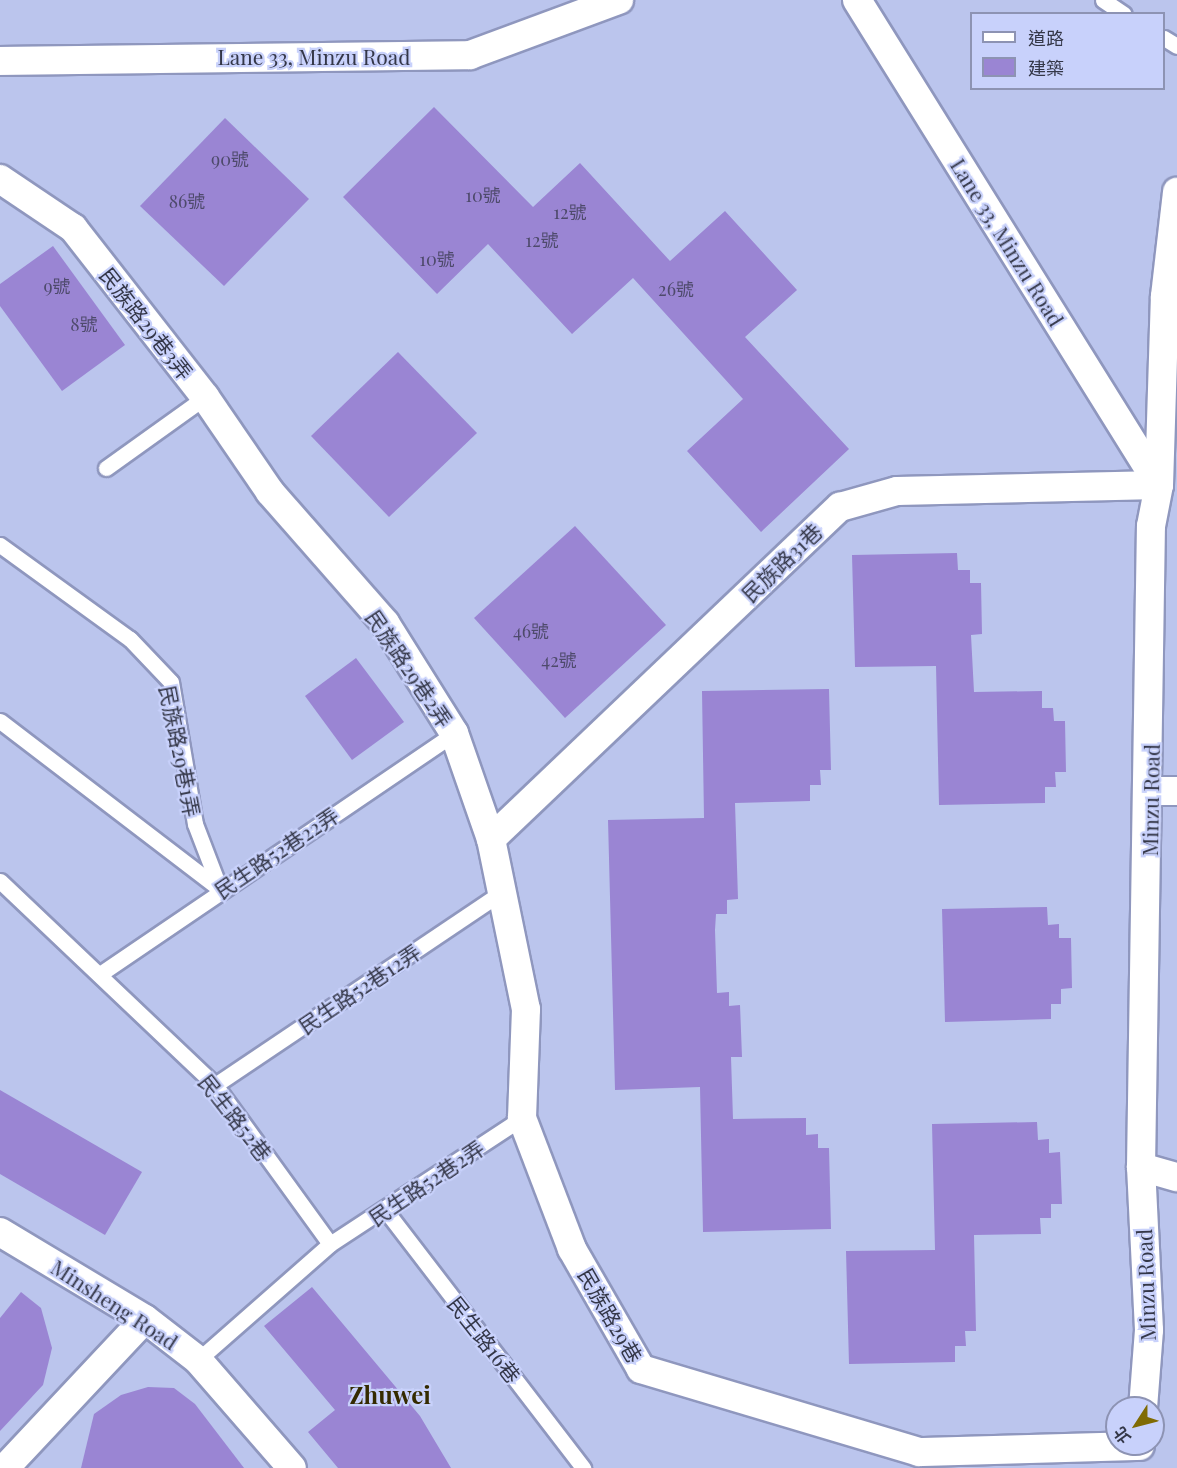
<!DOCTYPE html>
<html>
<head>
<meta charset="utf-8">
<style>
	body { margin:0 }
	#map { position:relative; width:1177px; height:1468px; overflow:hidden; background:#bbc5ed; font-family:"Playfair Display","Noto Sans TC",serif }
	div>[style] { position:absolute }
	.building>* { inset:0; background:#9a85d3 }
	.roads { filter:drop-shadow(2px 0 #8f97be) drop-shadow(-2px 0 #8f97be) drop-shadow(0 2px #8f97be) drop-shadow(0 -2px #8f97be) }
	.lane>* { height:15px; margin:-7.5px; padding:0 7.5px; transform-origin:7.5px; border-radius:7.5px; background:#fff }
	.street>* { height:28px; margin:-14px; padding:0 14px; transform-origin:14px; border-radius:14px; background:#fff }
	span { translate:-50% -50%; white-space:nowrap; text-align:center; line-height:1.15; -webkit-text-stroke:4.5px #c8d1fb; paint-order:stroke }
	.number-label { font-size:18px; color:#4e4a6b }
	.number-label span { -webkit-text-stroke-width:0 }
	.street-label { font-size:21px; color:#343748 }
	.quarter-label { font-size:24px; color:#342a00; font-weight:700 }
	.legend { position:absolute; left:970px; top:12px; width:195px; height:78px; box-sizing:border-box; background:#c8d1fb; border:2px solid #8d93b3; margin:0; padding:8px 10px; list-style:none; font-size:18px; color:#343748 }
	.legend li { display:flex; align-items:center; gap:12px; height:30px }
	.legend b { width:30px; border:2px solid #8d93b3 }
	.north { position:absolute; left:1105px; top:1396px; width:60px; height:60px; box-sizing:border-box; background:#c8d1fb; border:2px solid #8d93b3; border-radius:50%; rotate:234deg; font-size:16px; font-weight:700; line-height:24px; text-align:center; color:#343748 }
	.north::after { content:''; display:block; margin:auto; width:21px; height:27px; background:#806b04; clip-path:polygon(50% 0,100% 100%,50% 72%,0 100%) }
</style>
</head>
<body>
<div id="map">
	<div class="building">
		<div style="clip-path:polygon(434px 107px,533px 207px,580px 163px,670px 261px,725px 211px,797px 290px,745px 337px,849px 449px,761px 532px,687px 451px,743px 399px,633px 278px,572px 334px,488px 244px,437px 294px,343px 197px)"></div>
		<div style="clip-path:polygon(225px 118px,309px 199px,224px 286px,140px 206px)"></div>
		<div style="clip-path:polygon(53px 246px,125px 345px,62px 391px,0 306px,0 284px)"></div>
		<div style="clip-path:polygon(398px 352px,477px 433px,389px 517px,311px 436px)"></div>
		<div style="clip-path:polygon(575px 526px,666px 625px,565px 718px,474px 618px)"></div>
		<div style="clip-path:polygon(957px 553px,958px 570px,970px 570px,970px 583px,981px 583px,982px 634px,971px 635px,974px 692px,1042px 691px,1042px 708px,1053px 708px,1054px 721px,1065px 721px,1066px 772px,1055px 772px,1056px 787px,1045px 787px,1045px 803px,939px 805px,936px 666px,855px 667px,852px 555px)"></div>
		<div style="clip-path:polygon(356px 658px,404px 722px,352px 760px,305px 696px)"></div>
		<div style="clip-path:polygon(829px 689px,831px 770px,820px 770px,821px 785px,810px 785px,810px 801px,735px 803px,738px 899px,727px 900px,727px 914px,716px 914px,715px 930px,717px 993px,729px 992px,729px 1006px,740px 1005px,742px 1057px,731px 1057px,733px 1119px,806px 1118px,806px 1135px,818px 1134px,818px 1148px,829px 1148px,831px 1229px,703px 1232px,700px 1087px,615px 1090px,608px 820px,704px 818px,702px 691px)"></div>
		<div style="clip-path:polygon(1047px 907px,1048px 925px,1059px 924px,1059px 938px,1071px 938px,1072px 988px,1061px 989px,1061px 1004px,1051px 1004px,1051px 1019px,945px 1022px,942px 909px)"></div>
		<div style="clip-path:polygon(0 1090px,142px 1172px,105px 1235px,0 1174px)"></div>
		<div style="clip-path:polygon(1037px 1122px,1038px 1140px,1049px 1139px,1049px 1153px,1060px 1152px,1062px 1204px,1051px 1204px,1051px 1218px,1040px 1218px,1041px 1234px,974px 1235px,976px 1331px,965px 1331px,966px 1346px,955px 1346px,955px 1362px,849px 1364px,846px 1251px,935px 1250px,932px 1124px)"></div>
		<div style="clip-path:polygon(312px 1287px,420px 1416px,451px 1468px,338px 1468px,308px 1432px,335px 1410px,264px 1326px)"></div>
		<div style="clip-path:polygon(21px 1292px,41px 1308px,52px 1348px,43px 1385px,0 1431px,0 1318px)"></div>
		<div style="clip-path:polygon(148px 1387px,174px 1388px,195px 1404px,244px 1468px,81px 1468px,94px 1414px,121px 1395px)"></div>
	</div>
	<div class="roads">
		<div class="lane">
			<div style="left:1103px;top:0;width:25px;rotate:34deg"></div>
			<div style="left:1164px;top:38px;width:15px;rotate:32deg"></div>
			<div style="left:106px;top:468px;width:122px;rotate:-35.6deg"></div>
			<div style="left:0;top:545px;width:160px;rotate:35.9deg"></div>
			<div style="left:130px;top:639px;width:59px;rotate:46.4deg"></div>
			<div style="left:171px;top:682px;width:144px;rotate:80.4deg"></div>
			<div style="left:195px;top:824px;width:70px;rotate:69deg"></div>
			<div style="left:0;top:721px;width:277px;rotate:37.4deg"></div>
			<div style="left:0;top:881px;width:296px;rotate:43.5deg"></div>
			<div style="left:215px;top:1085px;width:196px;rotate:54.1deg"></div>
			<div style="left:330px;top:1244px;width:176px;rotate:138.7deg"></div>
			<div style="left:100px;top:974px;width:428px;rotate:-34.2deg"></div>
			<div style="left:215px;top:1085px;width:346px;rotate:-33.9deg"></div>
			<div style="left:386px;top:1211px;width:324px;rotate:52.5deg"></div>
			<div style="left:330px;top:1244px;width:230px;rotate:-33.3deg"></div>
		</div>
		<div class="street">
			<div style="left:857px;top:0;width:571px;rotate:58.09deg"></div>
			<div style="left:0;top:61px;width:470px;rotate:-0.7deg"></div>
			<div style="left:470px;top:55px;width:159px;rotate:-20.3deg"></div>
			<div style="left:0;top:179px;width:88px;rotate:33.9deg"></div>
			<div style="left:73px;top:228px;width:214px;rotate:52deg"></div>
			<div style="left:205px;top:397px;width:115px;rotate:55.6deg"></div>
			<div style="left:270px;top:492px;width:174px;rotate:48.7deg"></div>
			<div style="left:385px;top:623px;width:130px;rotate:57.9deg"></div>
			<div style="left:454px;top:733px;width:112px;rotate:70.8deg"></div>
			<div style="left:491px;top:839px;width:174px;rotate:78.4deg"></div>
			<div style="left:526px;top:1009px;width:109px;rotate:92.1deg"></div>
			<div style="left:522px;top:1118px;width:140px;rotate:69.1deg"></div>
			<div style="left:572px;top:1249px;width:138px;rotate:60.1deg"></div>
			<div style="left:641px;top:1369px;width:290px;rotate:16.6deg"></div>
			<div style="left:919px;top:1452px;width:221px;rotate:-1.6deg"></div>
			<div style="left:1151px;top:791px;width:26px"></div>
			<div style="left:491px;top:839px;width:482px;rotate:-43.6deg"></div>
			<div style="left:840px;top:507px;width:59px;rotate:-15.7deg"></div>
			<div style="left:897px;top:491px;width:262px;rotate:-1.3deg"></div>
			<div style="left:1141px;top:1167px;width:37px;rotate:16deg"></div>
			<div style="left:0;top:1232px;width:169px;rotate:31deg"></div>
			<div style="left:145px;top:1319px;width:67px;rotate:37.7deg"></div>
			<div style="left:198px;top:1360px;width:143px;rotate:49deg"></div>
			<div style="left:1143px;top:1408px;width:78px;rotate:-85.6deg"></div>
			<div style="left:1149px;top:1330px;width:163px;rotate:-92.8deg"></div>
			<div style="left:1141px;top:1167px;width:641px;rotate:-89.11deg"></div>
			<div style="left:1151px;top:526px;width:42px;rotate:-79deg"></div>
			<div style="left:1159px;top:485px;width:189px;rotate:-88.2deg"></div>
			<div style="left:1165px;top:296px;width:105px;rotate:-83.4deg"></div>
			<div style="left:5px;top:1468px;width:204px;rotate:-46.8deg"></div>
		</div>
	</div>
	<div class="number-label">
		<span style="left:230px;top:159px">90號</span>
		<span style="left:483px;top:195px">10號</span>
		<span style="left:187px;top:201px">86號</span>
		<span style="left:570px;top:212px">12號</span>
		<span style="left:542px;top:240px">12號</span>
		<span style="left:437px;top:259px">10號</span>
		<span style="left:57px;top:286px">9號</span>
		<span style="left:676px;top:289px">26號</span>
		<span style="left:84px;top:324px">8號</span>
		<span style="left:531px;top:631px">46號</span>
		<span style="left:559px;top:660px">42號</span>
	</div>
	<div class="street-label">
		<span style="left:314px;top:56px">Lane 33, Minzu Road</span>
		<span style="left:1008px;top:242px;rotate:58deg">Lane 33, Minzu Road</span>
		<span style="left:147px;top:323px;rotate:52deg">民族路29巷3弄</span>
		<span style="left:781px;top:562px;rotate:-44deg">民族路31巷</span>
		<span style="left:410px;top:668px;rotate:56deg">民族路29巷2弄</span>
		<span style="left:181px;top:751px;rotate:79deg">民族路29巷1弄</span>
		<span style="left:1150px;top:800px;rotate:-89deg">Minzu Road</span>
		<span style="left:276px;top:852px;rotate:-34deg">民生路52巷22弄</span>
		<span style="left:359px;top:988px;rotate:-34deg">民生路52巷12弄</span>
		<span style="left:236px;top:1117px;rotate:52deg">民生路52巷</span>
		<span style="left:426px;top:1182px;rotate:-34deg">民生路52巷2弄</span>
		<span style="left:1145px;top:1285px;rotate:-92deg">Minzu Road</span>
		<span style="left:115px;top:1304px;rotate:33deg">Minsheng Road</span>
		<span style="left:611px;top:1315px;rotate:60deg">民族路29巷</span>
		<span style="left:485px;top:1339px;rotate:52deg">民生路16巷</span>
	</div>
	<div class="quarter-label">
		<span style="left:390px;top:1395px">Zhuwei</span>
	</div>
	<ul class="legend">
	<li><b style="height:8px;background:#fff"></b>道路</li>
	<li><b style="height:16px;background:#9a85d3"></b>建築</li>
	</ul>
	<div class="north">北</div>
</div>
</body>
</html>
